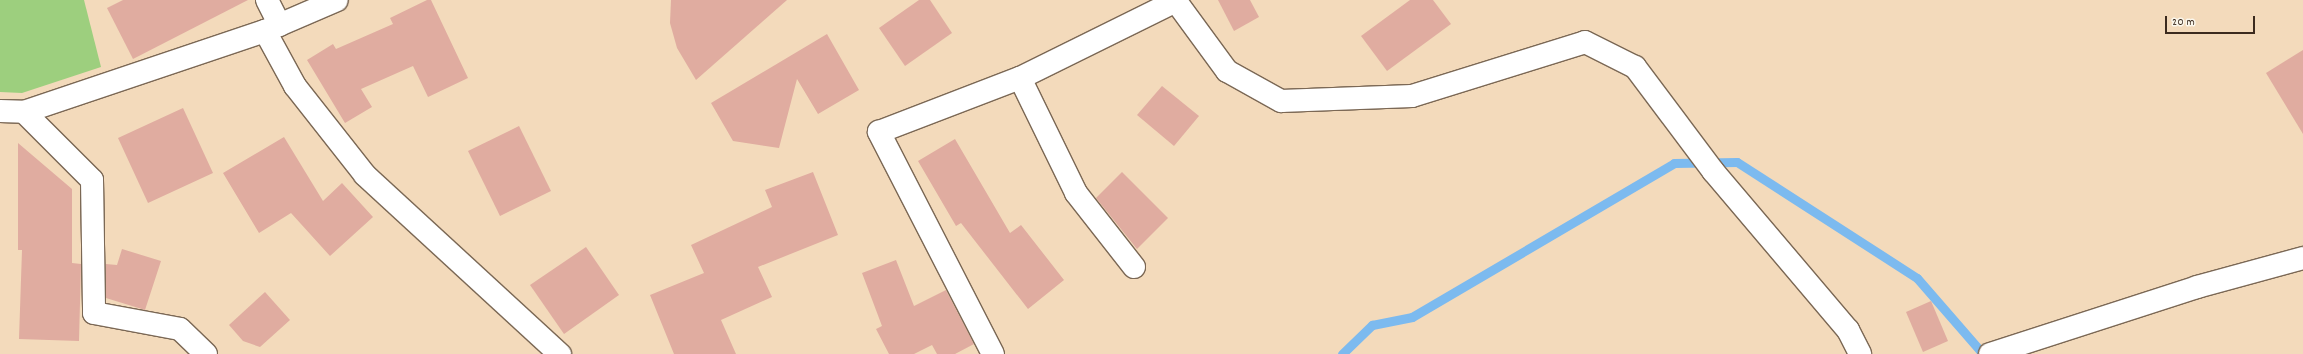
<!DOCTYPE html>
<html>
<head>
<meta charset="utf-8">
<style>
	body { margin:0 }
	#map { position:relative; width:2303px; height:354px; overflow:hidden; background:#f3dabb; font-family:Dekko,sans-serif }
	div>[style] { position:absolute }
	.green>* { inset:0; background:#9dcf7e }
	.stream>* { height:9px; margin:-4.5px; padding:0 4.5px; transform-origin:4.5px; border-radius:4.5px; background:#7cbaef }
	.building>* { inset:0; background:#e0aca0 }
	.roads { filter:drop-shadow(1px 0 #7b6855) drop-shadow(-1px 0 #7b6855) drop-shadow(0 1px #7b6855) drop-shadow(0 -1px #7b6855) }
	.minor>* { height:22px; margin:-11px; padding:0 11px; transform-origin:11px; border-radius:11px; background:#fff }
	.tertiary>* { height:22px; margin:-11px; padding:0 11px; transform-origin:11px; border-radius:11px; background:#fff }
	span { translate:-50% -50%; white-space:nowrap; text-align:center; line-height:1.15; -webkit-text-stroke:4px #fbf7ec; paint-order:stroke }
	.scale { position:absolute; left:2165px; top:16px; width:90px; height:18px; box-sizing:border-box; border:2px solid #3b2a1e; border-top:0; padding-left:5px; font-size:12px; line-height:14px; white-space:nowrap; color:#3b2a1e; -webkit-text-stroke:3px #fbf7ec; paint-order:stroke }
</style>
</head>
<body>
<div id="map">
	<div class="green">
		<div style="clip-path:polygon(0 0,84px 0,101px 67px,22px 93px,0 92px)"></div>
	</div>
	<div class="stream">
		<div style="left:1342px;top:354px;width:42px;rotate:-44deg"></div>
		<div style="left:1372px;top:325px;width:41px;rotate:-11.3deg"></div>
		<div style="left:1412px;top:317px;width:304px;rotate:-30.4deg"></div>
		<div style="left:1674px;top:163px;width:63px;rotate:-0.9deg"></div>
		<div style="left:1737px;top:162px;width:214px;rotate:32.8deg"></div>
		<div style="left:1917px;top:278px;width:101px;rotate:49deg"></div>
	</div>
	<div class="building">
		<div style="clip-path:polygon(123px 0,248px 0,133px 59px,107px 8px)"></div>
		<div style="clip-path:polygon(427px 0,431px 0,468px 78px,428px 97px,413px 66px,361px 89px,372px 107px,345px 123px,307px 60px,333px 44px,336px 49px,393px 24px,390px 18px)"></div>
		<div style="clip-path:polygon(671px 0,787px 0,696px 80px,677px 48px,670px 23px)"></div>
		<div style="clip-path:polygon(919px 0,930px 0,952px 33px,905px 66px,879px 28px)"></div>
		<div style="clip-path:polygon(1218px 0,1250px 0,1259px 17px,1234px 31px)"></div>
		<div style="clip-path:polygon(1410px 0,1433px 0,1451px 24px,1387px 71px,1361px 36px)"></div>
		<div style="clip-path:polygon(827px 34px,859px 90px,818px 114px,797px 79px,779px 148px,733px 141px,711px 103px)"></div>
		<div style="clip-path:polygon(2303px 50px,2303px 134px,2266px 73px)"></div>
		<div style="clip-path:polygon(1162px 86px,1199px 116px,1174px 146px,1137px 115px)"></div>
		<div style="clip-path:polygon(183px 108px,213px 173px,148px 203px,118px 138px)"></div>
		<div style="clip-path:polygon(519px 126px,551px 191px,500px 216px,468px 151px)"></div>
		<div style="clip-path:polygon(284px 137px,323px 201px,342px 183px,373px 217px,330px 256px,291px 213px,259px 233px,223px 173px)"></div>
		<div style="clip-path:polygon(955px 139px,1010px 233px,1021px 225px,1064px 280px,1028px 309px,961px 223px,956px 226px,918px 161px)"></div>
		<div style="clip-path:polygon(18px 143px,72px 189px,72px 263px,81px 264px,79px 341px,19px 339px,22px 250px,18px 250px)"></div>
		<div style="clip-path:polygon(813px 172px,838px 235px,758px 267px,772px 297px,721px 320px,736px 354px,674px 354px,650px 295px,704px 273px,691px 245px,772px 207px,765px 190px)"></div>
		<div style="clip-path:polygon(1122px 172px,1168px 218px,1137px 249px,1096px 198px)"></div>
		<div style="clip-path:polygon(586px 247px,619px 295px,564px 334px,530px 285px)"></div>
		<div style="clip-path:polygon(122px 249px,161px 261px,145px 310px,106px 298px,106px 264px,117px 265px)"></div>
		<div style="clip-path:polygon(896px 260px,914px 306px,946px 290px,974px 344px,955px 354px,937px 354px,932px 345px,914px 354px,889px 354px,876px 329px,882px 326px,862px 273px)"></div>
		<div style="clip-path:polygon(265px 292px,290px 320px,260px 347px,243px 341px,229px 325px)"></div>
		<div style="clip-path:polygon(1931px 301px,1948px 341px,1923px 352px,1906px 312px)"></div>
	</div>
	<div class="roads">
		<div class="minor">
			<div style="left:267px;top:0;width:28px;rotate:63deg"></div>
			<div style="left:1175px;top:0;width:88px;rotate:53.8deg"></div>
			<div style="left:1227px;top:71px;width:62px;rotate:29.1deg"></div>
			<div style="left:1281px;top:101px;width:131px;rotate:-2.2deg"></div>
			<div style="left:1412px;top:96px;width:181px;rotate:-17.3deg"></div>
			<div style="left:1585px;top:42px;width:56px;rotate:26.6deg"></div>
			<div style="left:1635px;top:67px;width:130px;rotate:53.1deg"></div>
			<div style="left:1713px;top:171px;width:209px;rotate:49.7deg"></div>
			<div style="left:1848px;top:330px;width:27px;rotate:63deg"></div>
			<div style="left:265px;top:31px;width:63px;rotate:61.4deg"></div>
			<div style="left:295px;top:86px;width:113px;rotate:51.8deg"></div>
			<div style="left:365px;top:175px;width:265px;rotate:42.6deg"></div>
			<div style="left:1020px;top:78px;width:128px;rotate:64deg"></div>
			<div style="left:1076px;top:193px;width:94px;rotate:51.9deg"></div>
			<div style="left:0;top:111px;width:24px;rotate:2deg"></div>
			<div style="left:24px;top:112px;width:254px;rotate:-18.6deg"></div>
			<div style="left:265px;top:31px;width:78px;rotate:-23.3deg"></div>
			<div style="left:24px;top:112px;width:96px;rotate:45deg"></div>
			<div style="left:92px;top:180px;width:133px;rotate:89.1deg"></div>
			<div style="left:94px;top:313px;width:87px;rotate:10.5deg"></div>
			<div style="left:180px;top:329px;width:36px;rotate:44deg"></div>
			<div style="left:993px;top:354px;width:250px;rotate:-117.2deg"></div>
			<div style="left:879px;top:132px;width:151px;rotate:-21deg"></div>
			<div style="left:1020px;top:78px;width:174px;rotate:-26.3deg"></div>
		</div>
		<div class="tertiary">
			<div style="left:1990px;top:354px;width:218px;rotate:-17.9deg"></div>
			<div style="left:2197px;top:287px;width:110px;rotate:-15.3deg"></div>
		</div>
	</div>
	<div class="scale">20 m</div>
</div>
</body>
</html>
